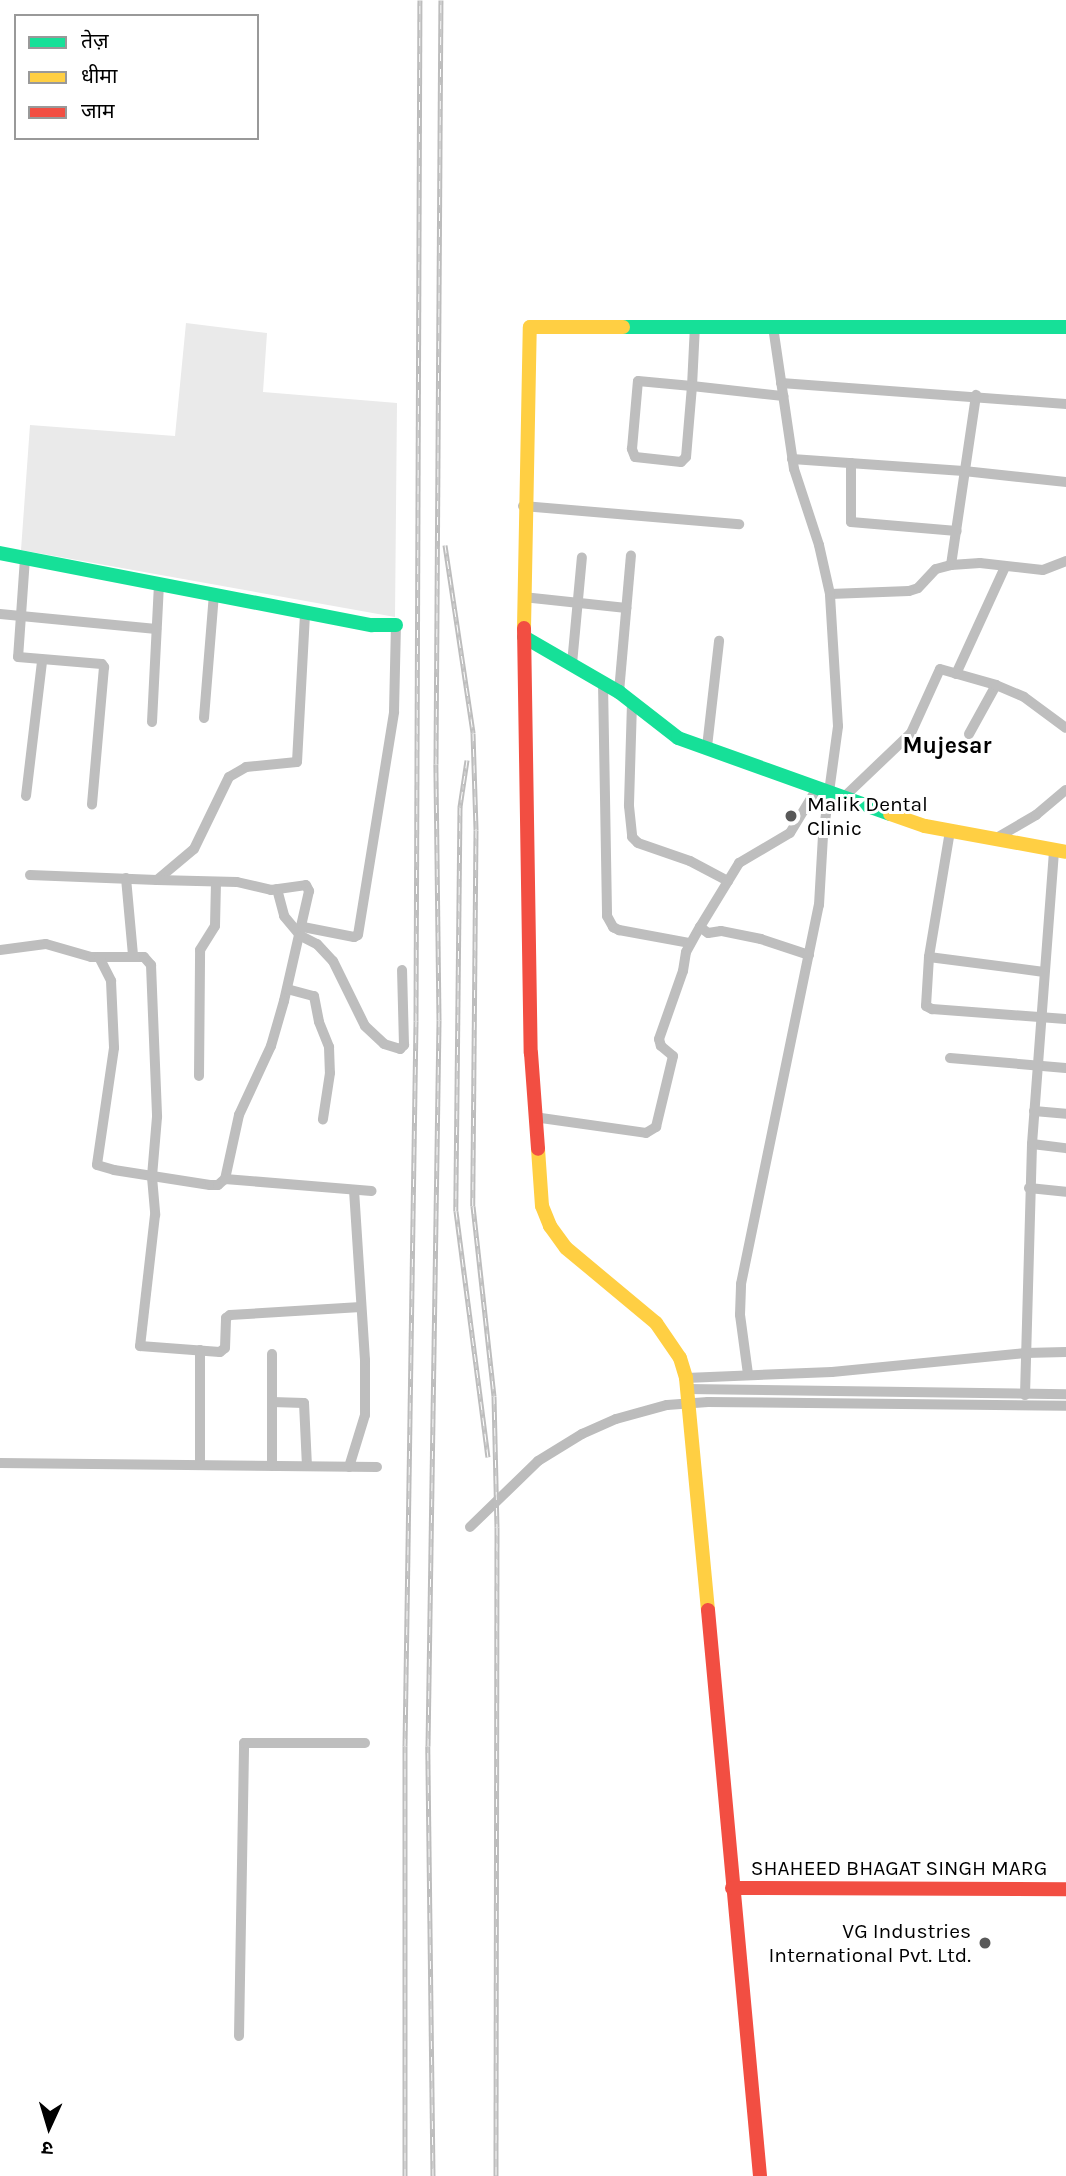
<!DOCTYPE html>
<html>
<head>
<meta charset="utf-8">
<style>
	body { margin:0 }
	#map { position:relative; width:1066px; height:2176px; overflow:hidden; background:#fff; font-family:Karla,"Noto Sans Devanagari",sans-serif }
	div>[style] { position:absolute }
	.green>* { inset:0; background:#eaeaea }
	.canal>* { height:10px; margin:-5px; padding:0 5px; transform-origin:5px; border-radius:5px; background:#bcbcbc }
	.street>* { height:10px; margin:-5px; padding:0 5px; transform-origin:5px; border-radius:5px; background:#bebebe }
	.fast>* { height:14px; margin:-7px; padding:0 7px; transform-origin:7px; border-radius:7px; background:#16e098 }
	.slow>* { height:14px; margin:-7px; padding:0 7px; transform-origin:7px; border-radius:7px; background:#ffcf43 }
	.jam>* { height:14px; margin:-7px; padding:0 7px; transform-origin:7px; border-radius:7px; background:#f24e42 }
	.rail>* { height:5px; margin-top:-2.5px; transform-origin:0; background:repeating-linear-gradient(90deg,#fff 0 8px,#bdbdbd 0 16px); box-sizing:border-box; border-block:2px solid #bdbdbd }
	.dots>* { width:19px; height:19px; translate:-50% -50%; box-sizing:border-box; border:4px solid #fff; border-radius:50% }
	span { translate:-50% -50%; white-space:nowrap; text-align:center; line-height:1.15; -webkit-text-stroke:6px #fff; paint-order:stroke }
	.poi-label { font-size:21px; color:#000 }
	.left { translate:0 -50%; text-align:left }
	.right { translate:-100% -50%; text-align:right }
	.street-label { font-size:21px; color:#000 }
	.neighbourhood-label { font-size:23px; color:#000; font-weight:700 }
	.legend { position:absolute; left:14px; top:14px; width:245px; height:126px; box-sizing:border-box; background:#fff; border:2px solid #999; margin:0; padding:9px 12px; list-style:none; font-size:21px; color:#000 }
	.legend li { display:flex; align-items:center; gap:14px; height:35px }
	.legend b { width:35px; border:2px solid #999 }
	.north { position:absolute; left:14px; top:2092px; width:70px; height:70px; -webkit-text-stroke:5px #fff; paint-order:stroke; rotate:184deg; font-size:19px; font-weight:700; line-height:28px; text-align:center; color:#000 }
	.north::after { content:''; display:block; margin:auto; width:24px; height:32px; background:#000; clip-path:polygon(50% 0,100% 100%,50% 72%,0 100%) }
</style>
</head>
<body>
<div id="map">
	<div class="green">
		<div style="clip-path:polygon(186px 323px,267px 333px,263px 392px,397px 403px,395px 617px,21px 550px,30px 425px,175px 436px)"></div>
	</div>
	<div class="canal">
		<div style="left:470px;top:1527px;width:95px;rotate:-44.1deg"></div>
		<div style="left:538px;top:1461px;width:52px;rotate:-31.5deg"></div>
		<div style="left:582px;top:1434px;width:37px;rotate:-24deg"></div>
		<div style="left:616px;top:1419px;width:53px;rotate:-15.4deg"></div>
		<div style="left:667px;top:1405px;width:41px;rotate:-4.2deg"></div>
		<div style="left:708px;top:1402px;width:358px;rotate:0.6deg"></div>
	</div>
	<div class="street">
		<div style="left:695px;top:325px;width:61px;rotate:92.8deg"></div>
		<div style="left:692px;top:386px;width:71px;rotate:94.8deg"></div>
		<div style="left:686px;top:457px;width:7px;rotate:135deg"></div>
		<div style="left:681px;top:462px;width:46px;rotate:-173.8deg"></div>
		<div style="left:635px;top:457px;width:9px;rotate:-111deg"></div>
		<div style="left:632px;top:449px;width:68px;rotate:-85deg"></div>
		<div style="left:638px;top:381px;width:54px;rotate:5.3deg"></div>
		<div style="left:692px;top:386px;width:92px;rotate:6.3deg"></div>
		<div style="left:781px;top:383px;width:286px;rotate:4.2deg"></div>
		<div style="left:792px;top:459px;width:172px;rotate:4deg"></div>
		<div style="left:964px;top:471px;width:103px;rotate:6.2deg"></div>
		<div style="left:851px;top:463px;width:59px;rotate:90deg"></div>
		<div style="left:851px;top:522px;width:106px;rotate:4.9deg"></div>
		<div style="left:523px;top:506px;width:217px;rotate:4.8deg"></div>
		<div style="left:25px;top:558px;width:99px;rotate:94deg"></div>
		<div style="left:18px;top:657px;width:84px;rotate:4.8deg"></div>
		<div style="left:102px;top:664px;width:4px;rotate:56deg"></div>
		<div style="left:104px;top:667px;width:138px;rotate:95deg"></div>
		<div style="left:951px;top:565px;width:172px;rotate:-81.6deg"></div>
		<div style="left:830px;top:594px;width:79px;rotate:-2.2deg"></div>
		<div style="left:909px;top:591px;width:9px;rotate:-18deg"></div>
		<div style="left:918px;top:588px;width:26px;rotate:-47deg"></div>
		<div style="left:936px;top:569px;width:16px;rotate:-15deg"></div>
		<div style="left:951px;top:565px;width:29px;rotate:-4deg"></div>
		<div style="left:980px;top:563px;width:63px;rotate:6.3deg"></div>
		<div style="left:1043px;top:570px;width:25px;rotate:-21deg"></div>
		<div style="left:523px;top:597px;width:104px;rotate:6.1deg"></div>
		<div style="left:0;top:614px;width:157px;rotate:5.5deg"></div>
		<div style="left:572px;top:664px;width:107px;rotate:-84.7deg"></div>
		<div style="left:956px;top:674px;width:118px;rotate:-65.4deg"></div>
		<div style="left:603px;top:683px;width:233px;rotate:89deg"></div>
		<div style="left:607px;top:916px;width:13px;rotate:61deg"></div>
		<div style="left:613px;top:927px;width:7px;rotate:27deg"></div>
		<div style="left:619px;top:930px;width:71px;rotate:10.5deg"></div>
		<div style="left:619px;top:692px;width:137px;rotate:-85deg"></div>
		<div style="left:632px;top:703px;width:103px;rotate:91.7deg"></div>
		<div style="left:629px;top:806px;width:31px;rotate:84deg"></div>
		<div style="left:632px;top:837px;width:8px;rotate:45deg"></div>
		<div style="left:638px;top:843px;width:55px;rotate:19.1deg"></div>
		<div style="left:690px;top:861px;width:43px;rotate:27.8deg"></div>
		<div style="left:204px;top:718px;width:123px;rotate:-85.4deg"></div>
		<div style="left:152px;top:722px;width:138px;rotate:-87.1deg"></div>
		<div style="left:969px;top:734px;width:56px;rotate:-61.1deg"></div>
		<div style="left:707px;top:747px;width:107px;rotate:-83.5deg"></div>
		<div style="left:26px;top:796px;width:136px;rotate:-83.2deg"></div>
		<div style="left:843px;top:798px;width:94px;rotate:-43.7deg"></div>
		<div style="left:911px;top:733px;width:70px;rotate:-65.6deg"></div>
		<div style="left:940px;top:669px;width:58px;rotate:15.9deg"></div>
		<div style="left:996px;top:685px;width:30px;rotate:23deg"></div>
		<div style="left:1024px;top:697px;width:52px;rotate:36.4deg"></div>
		<div style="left:950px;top:831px;width:128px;rotate:99.5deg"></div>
		<div style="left:929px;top:957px;width:49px;rotate:93.5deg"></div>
		<div style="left:926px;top:1006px;width:7px;rotate:27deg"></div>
		<div style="left:932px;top:1009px;width:134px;rotate:4.3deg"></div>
		<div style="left:993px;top:840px;width:50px;rotate:-30.2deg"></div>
		<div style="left:1036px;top:815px;width:39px;rotate:-40deg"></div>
		<div style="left:30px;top:875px;width:127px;rotate:2.3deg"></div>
		<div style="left:157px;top:880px;width:48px;rotate:-40deg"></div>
		<div style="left:194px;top:849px;width:80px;rotate:-64.1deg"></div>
		<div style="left:229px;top:777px;width:20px;rotate:-30deg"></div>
		<div style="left:246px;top:767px;width:51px;rotate:-5.6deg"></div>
		<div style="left:297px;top:762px;width:150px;rotate:-86.9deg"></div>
		<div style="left:126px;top:878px;width:77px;rotate:84.8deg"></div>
		<div style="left:157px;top:880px;width:80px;rotate:1.4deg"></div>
		<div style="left:237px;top:882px;width:35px;rotate:13deg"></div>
		<div style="left:271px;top:890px;width:35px;rotate:-8deg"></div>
		<div style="left:306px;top:885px;width:7px;rotate:63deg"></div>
		<div style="left:309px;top:891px;width:113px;rotate:102.8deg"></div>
		<div style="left:284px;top:1001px;width:47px;rotate:106.1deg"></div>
		<div style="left:271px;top:1046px;width:76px;rotate:114.9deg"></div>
		<div style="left:239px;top:1115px;width:66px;rotate:102.3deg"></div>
		<div style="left:277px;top:889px;width:28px;rotate:75deg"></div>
		<div style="left:284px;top:916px;width:26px;rotate:50deg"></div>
		<div style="left:301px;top:936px;width:18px;rotate:27deg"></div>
		<div style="left:317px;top:944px;width:23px;rotate:47deg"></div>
		<div style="left:333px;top:961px;width:72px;rotate:63.8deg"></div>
		<div style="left:365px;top:1026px;width:26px;rotate:43deg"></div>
		<div style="left:384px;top:1044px;width:17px;rotate:17deg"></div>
		<div style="left:400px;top:1049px;width:6px;rotate:-45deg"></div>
		<div style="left:404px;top:1045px;width:75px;rotate:-91.5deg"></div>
		<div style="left:303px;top:927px;width:52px;rotate:11.1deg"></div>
		<div style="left:354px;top:937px;width:4px;rotate:-27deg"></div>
		<div style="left:358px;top:935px;width:226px;rotate:-80.8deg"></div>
		<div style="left:394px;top:712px;width:87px;rotate:-88.7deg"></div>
		<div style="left:0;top:950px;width:46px;rotate:-7.4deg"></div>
		<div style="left:46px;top:944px;width:47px;rotate:16.1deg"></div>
		<div style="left:91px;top:957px;width:53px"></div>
		<div style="left:144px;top:957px;width:11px;rotate:49deg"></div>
		<div style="left:151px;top:965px;width:152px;rotate:87.7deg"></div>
		<div style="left:157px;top:1117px;width:60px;rotate:94.8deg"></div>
		<div style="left:152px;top:1177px;width:38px;rotate:85deg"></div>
		<div style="left:155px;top:1215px;width:132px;rotate:96.5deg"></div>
		<div style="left:140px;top:1346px;width:80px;rotate:4.3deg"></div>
		<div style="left:220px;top:1352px;width:6px;rotate:-39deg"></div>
		<div style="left:225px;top:1348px;width:30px;rotate:-88deg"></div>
		<div style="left:226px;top:1318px;width:5px;rotate:-37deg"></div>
		<div style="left:230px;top:1315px;width:131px;rotate:-3.5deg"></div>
		<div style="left:809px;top:955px;width:51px;rotate:-161.6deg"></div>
		<div style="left:761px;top:939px;width:41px;rotate:-168.7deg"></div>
		<div style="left:721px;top:931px;width:13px;rotate:171deg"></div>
		<div style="left:708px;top:933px;width:10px;rotate:-143deg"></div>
		<div style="left:700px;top:927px;width:75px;rotate:-58.6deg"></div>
		<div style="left:739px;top:863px;width:59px;rotate:-30.5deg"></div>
		<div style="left:790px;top:833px;width:50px;rotate:-58.8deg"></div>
		<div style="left:99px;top:957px;width:27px;rotate:63deg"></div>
		<div style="left:111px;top:981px;width:67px;rotate:87.4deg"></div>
		<div style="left:114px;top:1048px;width:118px;rotate:98.3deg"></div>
		<div style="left:97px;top:1165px;width:18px;rotate:16deg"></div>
		<div style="left:114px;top:1170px;width:97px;rotate:8.9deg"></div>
		<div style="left:210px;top:1185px;width:8px"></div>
		<div style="left:218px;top:1185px;width:9px;rotate:-41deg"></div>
		<div style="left:225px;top:1179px;width:147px;rotate:4.7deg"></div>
		<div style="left:929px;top:957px;width:116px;rotate:7.4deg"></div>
		<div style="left:287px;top:989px;width:28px;rotate:15deg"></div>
		<div style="left:314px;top:996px;width:26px;rotate:79deg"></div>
		<div style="left:319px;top:1022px;width:27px;rotate:68deg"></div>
		<div style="left:329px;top:1047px;width:26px;rotate:88deg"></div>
		<div style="left:330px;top:1073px;width:47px;rotate:98.7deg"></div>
		<div style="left:950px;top:1058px;width:116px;rotate:4.9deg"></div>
		<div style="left:199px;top:1076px;width:126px;rotate:-89.5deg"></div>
		<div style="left:200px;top:950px;width:28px;rotate:-58deg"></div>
		<div style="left:215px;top:926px;width:43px;rotate:-88.7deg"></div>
		<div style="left:1034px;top:1111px;width:32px;rotate:5deg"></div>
		<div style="left:534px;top:1117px;width:113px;rotate:8.1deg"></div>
		<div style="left:646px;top:1133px;width:12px;rotate:-31deg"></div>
		<div style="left:656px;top:1127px;width:73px;rotate:-76.5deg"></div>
		<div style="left:673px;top:1056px;width:16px;rotate:-140deg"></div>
		<div style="left:661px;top:1046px;width:7px;rotate:-106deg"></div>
		<div style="left:659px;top:1039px;width:72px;rotate:-70.6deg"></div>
		<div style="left:683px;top:971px;width:19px;rotate:-81deg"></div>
		<div style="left:686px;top:952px;width:29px;rotate:-61deg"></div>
		<div style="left:1032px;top:1144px;width:34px;rotate:7deg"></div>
		<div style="left:1029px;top:1188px;width:37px;rotate:6deg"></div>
		<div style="left:200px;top:1350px;width:115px;rotate:90deg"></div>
		<div style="left:748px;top:1374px;width:60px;rotate:-97.7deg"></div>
		<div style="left:740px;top:1315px;width:31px;rotate:-88deg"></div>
		<div style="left:741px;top:1284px;width:387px;rotate:-78.4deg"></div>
		<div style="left:819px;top:905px;width:69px;rotate:-86.7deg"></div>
		<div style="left:823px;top:836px;width:111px;rotate:-82.2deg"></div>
		<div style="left:838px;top:726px;width:132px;rotate:-93.5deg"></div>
		<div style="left:830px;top:594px;width:50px;rotate:-102.7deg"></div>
		<div style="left:819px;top:545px;width:80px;rotate:-108.2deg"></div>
		<div style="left:794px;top:469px;width:145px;rotate:-98.4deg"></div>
		<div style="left:686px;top:1378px;width:146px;rotate:-2.4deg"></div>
		<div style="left:832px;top:1372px;width:194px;rotate:-5.6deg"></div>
		<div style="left:1025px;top:1353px;width:41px;rotate:-1.4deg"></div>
		<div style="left:687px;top:1389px;width:379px;rotate:0.8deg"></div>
		<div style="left:1025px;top:1395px;width:251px;rotate:-88.4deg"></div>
		<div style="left:1032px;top:1144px;width:296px;rotate:-85.7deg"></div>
		<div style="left:272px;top:1402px;width:32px;rotate:2deg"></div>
		<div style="left:304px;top:1403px;width:63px;rotate:87.3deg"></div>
		<div style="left:0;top:1463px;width:377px;rotate:0.6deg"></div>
		<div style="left:272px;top:1466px;width:112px;rotate:-90deg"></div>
		<div style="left:349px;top:1467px;width:54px;rotate:-72.9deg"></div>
		<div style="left:365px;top:1415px;width:55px;rotate:-90deg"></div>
		<div style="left:365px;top:1360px;width:169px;rotate:-93.7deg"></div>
		<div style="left:239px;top:2036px;width:293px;rotate:-89deg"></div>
		<div style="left:244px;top:1743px;width:121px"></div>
	</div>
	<div class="fast">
		<div style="left:623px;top:327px;width:443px"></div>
		<div style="left:0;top:553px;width:379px;rotate:11deg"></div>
		<div style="left:372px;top:625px;width:24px"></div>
		<div style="left:524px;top:637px;width:110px;rotate:30.1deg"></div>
		<div style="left:619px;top:692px;width:75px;rotate:37.9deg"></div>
		<div style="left:678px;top:738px;width:225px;rotate:19.7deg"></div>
	</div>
	<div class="slow">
		<div style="left:524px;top:628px;width:301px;rotate:-88.9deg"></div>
		<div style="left:530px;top:327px;width:93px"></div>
		<div style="left:890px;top:814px;width:37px;rotate:19deg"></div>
		<div style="left:925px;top:826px;width:143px;rotate:10.4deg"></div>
		<div style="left:538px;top:1149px;width:57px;rotate:86deg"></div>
		<div style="left:542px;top:1206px;width:22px;rotate:68deg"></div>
		<div style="left:550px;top:1226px;width:27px;rotate:54deg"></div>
		<div style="left:566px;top:1248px;width:117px;rotate:39.8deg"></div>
		<div style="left:656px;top:1323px;width:42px;rotate:55.6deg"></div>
		<div style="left:680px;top:1358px;width:21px;rotate:73deg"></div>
		<div style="left:686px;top:1378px;width:233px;rotate:84.6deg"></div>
	</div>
	<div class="jam">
		<div style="left:524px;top:628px;width:425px;rotate:89.1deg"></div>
		<div style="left:531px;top:1053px;width:96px;rotate:85.8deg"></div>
		<div style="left:708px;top:1610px;width:568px;rotate:84.75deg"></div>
		<div style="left:732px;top:1888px;width:334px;rotate:0.2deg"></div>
	</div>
	<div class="rail">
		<div style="left:445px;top:545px;width:190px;rotate:81.5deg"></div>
		<div style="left:473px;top:733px;width:97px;rotate:88.2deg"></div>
		<div style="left:476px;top:830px;width:376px;rotate:90.5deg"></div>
		<div style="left:473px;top:1206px;width:191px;rotate:83.7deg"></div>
		<div style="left:494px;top:1396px;width:131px;rotate:88.7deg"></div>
		<div style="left:497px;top:1527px;width:649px;rotate:90.09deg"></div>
		<div style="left:467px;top:760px;width:48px;rotate:98.5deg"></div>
		<div style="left:460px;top:807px;width:404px;rotate:90.6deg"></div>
		<div style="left:456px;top:1211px;width:248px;rotate:82.6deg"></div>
		<div style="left:405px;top:2176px;width:430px;rotate:-90deg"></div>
		<div style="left:405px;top:1746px;width:725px;rotate:-89.13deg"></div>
		<div style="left:416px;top:1021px;width:1021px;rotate:-89.78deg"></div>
		<div style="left:433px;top:2176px;width:430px;rotate:-90.7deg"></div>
		<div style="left:428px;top:1746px;width:726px;rotate:-89.13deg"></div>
		<div style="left:439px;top:1020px;width:256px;rotate:-90.7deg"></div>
		<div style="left:436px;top:764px;width:764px;rotate:-89.63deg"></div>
	</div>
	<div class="dots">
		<div style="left:791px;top:816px;background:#595959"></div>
		<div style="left:985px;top:1943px;background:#595959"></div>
	</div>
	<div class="poi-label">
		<span class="left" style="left:807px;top:816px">Malik Dental<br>Clinic</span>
		<span class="right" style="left:971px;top:1943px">VG Industries<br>International Pvt. Ltd.</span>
	</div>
	<div class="street-label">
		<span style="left:899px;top:1868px">SHAHEED BHAGAT SINGH MARG</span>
	</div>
	<div class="neighbourhood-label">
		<span style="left:947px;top:746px">Mujesar</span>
	</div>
	<ul class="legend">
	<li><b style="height:9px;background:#16e098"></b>तेज़</li>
	<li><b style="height:9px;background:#ffcf43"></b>धीमा</li>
	<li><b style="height:9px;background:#f24e42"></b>जाम</li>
	</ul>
	<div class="north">उ</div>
</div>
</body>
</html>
